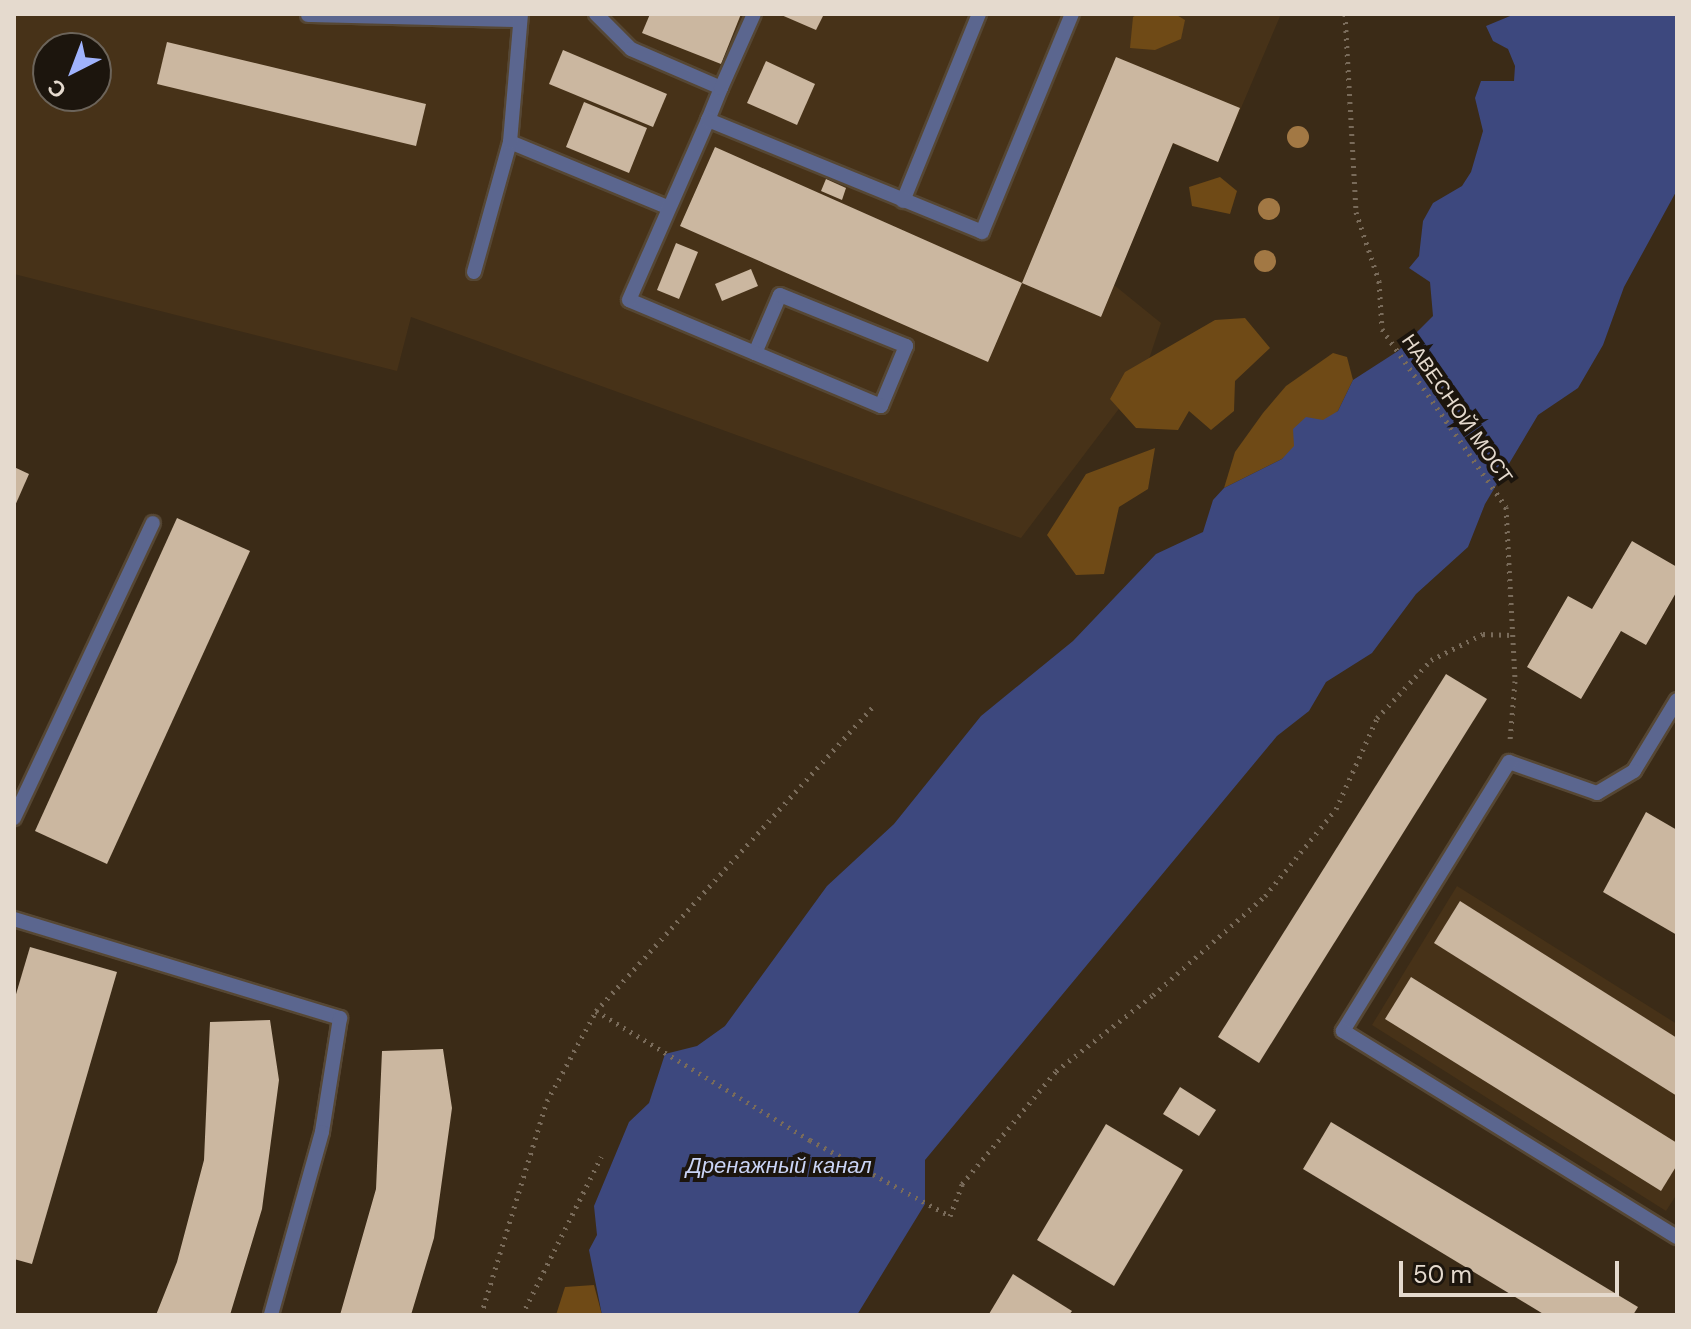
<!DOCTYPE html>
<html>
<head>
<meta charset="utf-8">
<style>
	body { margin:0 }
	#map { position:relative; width:1691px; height:1329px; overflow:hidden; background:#3b2b17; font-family:"DM Sans",sans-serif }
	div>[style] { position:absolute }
	.built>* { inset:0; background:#473218 }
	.green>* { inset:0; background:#6f4a16 }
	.water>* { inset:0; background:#3d487e }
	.building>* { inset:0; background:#cbb7a0 }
	.path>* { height:5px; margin-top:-2.5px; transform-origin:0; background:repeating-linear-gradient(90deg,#796b5a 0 2px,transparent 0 8px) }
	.roads { filter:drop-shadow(2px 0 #564734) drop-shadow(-2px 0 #564734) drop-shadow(0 2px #564734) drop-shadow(0 -2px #564734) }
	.lane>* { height:14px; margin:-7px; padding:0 7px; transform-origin:7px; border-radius:7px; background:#5b668f }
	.trees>* { width:22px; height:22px; margin:-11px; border-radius:50%; background:#a27844 }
	span { translate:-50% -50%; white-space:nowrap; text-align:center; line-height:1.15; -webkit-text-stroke:8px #1c150d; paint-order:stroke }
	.street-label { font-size:20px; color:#e5dace }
	.water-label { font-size:22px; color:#cad4f5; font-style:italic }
	.frame { position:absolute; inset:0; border:16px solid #e5dace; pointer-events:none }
	.north { position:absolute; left:32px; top:32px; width:80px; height:80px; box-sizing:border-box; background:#1c150d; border:2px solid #6c645a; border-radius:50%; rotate:222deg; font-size:22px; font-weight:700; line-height:32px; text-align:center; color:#e5dace }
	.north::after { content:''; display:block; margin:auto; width:28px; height:36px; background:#a0b3fd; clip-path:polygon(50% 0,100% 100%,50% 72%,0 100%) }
	.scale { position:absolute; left:1399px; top:1261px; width:220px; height:36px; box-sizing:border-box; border:4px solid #e5dace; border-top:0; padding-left:10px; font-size:24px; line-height:28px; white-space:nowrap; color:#e5dace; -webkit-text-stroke:6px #1c150d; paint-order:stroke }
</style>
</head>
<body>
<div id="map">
	<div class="built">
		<div style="clip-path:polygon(evenodd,14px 14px,1281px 14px,1218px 162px,1173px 144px,1114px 285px,1161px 323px,1143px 377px,1021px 538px,411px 317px,397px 371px,14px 274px,14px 14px,48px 48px,96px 48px,96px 96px,48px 96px,48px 48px)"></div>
		<div style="clip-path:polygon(1457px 886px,1677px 1024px,1677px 1194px,1666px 1211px,1372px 1025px)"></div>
	</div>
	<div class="green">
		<div style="clip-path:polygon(1138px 14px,1175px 14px,1185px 20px,1181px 39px,1155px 50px,1130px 48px,1133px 17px)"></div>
		<div style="clip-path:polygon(1220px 177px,1237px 191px,1230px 214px,1192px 206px,1189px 187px)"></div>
		<div style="clip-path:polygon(1245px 318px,1270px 348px,1235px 381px,1234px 411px,1211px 430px,1189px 411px,1178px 430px,1136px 428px,1110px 399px,1125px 372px,1215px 320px)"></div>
		<div style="clip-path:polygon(1333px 353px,1347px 357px,1353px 380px,1338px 411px,1282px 459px,1224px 488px,1235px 452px,1263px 413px,1286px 386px)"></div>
		<div style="clip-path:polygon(1155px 448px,1148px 489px,1119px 507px,1104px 574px,1076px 575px,1047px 535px,1086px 474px)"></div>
		<div style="clip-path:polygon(594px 1285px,602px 1315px,556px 1315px,565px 1287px)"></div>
	</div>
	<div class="water">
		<div style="clip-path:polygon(1515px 14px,1677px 14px,1677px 190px,1624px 287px,1603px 345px,1578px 388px,1538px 415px,1485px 504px,1468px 547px,1416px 594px,1372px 653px,1326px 682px,1309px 711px,1277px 736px,925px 1160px,925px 1204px,857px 1315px,602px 1315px,589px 1250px,597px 1235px,594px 1206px,629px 1122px,649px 1103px,665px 1054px,697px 1046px,725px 1026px,827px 886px,894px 824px,981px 716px,1073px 641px,1156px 554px,1203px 532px,1213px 500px,1224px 488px,1282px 459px,1294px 446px,1293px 429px,1306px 417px,1323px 420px,1338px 411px,1353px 380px,1398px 351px,1433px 316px,1430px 282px,1409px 268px,1419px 256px,1423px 221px,1433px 203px,1462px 186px,1471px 172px,1483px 131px,1475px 98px,1481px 81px,1514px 81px,1515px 66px,1508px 49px,1493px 41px,1486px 26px)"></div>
	</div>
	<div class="building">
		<div style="clip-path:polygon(650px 14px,741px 14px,721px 64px,642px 33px)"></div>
		<div style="clip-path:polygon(779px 14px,824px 14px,816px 30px)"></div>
		<div style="clip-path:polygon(167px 42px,426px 104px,416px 146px,157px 84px)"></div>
		<div style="clip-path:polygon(563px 50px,667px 94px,653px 127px,549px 84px)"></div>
		<div style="clip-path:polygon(1116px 57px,1240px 108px,1218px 162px,1173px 143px,1101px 317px,1022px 283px,988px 362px,680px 226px,715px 147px,1022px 283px)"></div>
		<div style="clip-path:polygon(766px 61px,815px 84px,797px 125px,747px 103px)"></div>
		<div style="clip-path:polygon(584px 102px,647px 128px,629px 173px,566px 147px)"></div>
		<div style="clip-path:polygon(826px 179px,846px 188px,842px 200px,821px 191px)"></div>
		<div style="clip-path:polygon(676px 243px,698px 252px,679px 299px,657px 290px)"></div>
		<div style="clip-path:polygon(751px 269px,758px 286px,722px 301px,715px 284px)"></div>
		<div style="clip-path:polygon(14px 467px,29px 474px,14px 508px)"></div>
		<div style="clip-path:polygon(177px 518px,250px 551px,107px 864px,35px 831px)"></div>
		<div style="clip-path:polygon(1632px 541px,1677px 567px,1677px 591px,1646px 645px,1621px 631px,1581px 699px,1527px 667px,1568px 596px,1592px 609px)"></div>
		<div style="clip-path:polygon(1446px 674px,1487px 699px,1259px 1063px,1218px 1037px)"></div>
		<div style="clip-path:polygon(1646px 812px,1677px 830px,1677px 935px,1603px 892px)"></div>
		<div style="clip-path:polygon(1460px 901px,1677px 1038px,1677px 1096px,1434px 943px)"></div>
		<div style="clip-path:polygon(30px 947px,117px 972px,32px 1264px,14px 1259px,14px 1001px)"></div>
		<div style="clip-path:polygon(1411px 977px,1677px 1143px,1677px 1165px,1661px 1191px,1385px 1019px)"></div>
		<div style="clip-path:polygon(270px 1020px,279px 1080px,262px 1209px,230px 1315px,156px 1315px,177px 1262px,204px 1160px,210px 1022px)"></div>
		<div style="clip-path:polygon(443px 1049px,452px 1108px,434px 1238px,411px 1315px,340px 1315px,376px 1189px,382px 1051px)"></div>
		<div style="clip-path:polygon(1180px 1087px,1216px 1110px,1199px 1136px,1163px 1114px)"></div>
		<div style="clip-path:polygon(1331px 1122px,1638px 1307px,1633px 1315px,1545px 1315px,1303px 1169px)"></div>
		<div style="clip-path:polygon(1106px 1124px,1183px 1170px,1114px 1286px,1037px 1240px)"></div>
		<div style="clip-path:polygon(1013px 1274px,1072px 1311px,1069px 1315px,989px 1314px)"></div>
	</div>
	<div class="path">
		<div style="left:1345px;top:14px;width:198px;rotate:86.8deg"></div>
		<div style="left:1356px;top:212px;width:73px;rotate:71.6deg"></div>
		<div style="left:1379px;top:281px;width:48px;rotate:86.4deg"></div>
		<div style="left:1382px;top:329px;width:217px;rotate:55.1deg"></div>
		<div style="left:1506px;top:507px;width:174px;rotate:87deg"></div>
		<div style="left:1515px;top:681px;width:60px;rotate:94.8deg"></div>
		<div style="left:596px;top:1011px;width:416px;rotate:-47.7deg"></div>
		<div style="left:481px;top:1315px;width:224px;rotate:-72.9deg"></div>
		<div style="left:547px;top:1101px;width:102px;rotate:-61.4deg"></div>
		<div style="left:596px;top:1011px;width:250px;rotate:31.1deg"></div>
		<div style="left:810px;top:1140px;width:159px;rotate:28.5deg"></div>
		<div style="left:950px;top:1216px;width:34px;rotate:-69deg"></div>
		<div style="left:962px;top:1184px;width:147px;rotate:-50.2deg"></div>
		<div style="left:1056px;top:1071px;width:123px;rotate:-38.1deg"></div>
		<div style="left:1153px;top:995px;width:149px;rotate:-41.5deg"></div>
		<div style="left:1265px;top:896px;width:112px;rotate:-50.8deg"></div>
		<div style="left:1336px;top:809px;width:100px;rotate:-65.7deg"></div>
		<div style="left:1377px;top:718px;width:79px;rotate:-47deg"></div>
		<div style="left:1431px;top:660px;width:58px;rotate:-26.6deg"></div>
		<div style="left:1483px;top:634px;width:29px;rotate:2deg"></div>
		<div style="left:522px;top:1315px;width:177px;rotate:-63.4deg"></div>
	</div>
	<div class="roads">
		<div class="lane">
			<div style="left:596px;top:14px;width:49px;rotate:45deg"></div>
			<div style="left:631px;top:49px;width:98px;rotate:23.4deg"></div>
			<div style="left:721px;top:88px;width:35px;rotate:112deg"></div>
			<div style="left:308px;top:15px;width:209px;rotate:1.4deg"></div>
			<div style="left:721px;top:88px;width:81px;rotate:-66deg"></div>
			<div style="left:510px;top:142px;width:172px;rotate:22.5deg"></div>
			<div style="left:903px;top:201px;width:202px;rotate:-67.9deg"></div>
			<div style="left:474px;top:272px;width:135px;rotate:-74.5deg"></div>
			<div style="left:510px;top:142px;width:128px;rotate:-85.1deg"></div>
			<div style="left:755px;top:353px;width:63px;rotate:-66.7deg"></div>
			<div style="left:780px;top:295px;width:136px;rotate:22deg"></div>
			<div style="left:906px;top:346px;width:65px;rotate:112.6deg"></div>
			<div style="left:881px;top:406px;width:273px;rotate:-157.2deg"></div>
			<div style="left:629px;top:300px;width:197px;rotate:-66.3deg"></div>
			<div style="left:708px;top:120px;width:296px;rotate:22.2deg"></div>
			<div style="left:982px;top:232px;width:236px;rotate:-67.6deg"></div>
			<div style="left:1677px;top:700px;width:83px;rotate:121.2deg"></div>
			<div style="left:1634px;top:771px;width:43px;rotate:149.3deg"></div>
			<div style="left:1597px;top:793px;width:93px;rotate:-160.6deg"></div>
			<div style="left:1509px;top:762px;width:316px;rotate:121.7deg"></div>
			<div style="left:1343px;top:1031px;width:392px;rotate:31.7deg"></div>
			<div style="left:14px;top:818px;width:326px;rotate:-64.8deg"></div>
			<div style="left:14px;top:919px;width:341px;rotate:16.9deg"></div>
			<div style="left:340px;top:1018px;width:115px;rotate:99deg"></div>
			<div style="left:322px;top:1132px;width:190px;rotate:105.6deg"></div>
		</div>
	</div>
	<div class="trees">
		<div style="left:1298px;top:137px"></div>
		<div style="left:1269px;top:209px"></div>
		<div style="left:1265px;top:261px"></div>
	</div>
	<div class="street-label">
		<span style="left:1457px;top:409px;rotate:55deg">НАВЕСНОЙ МОСТ</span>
	</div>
	<div class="water-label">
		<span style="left:779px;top:1166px">Дренажный канал</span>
	</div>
	<div class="frame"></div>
	<div class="north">С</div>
	<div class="scale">50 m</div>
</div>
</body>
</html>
